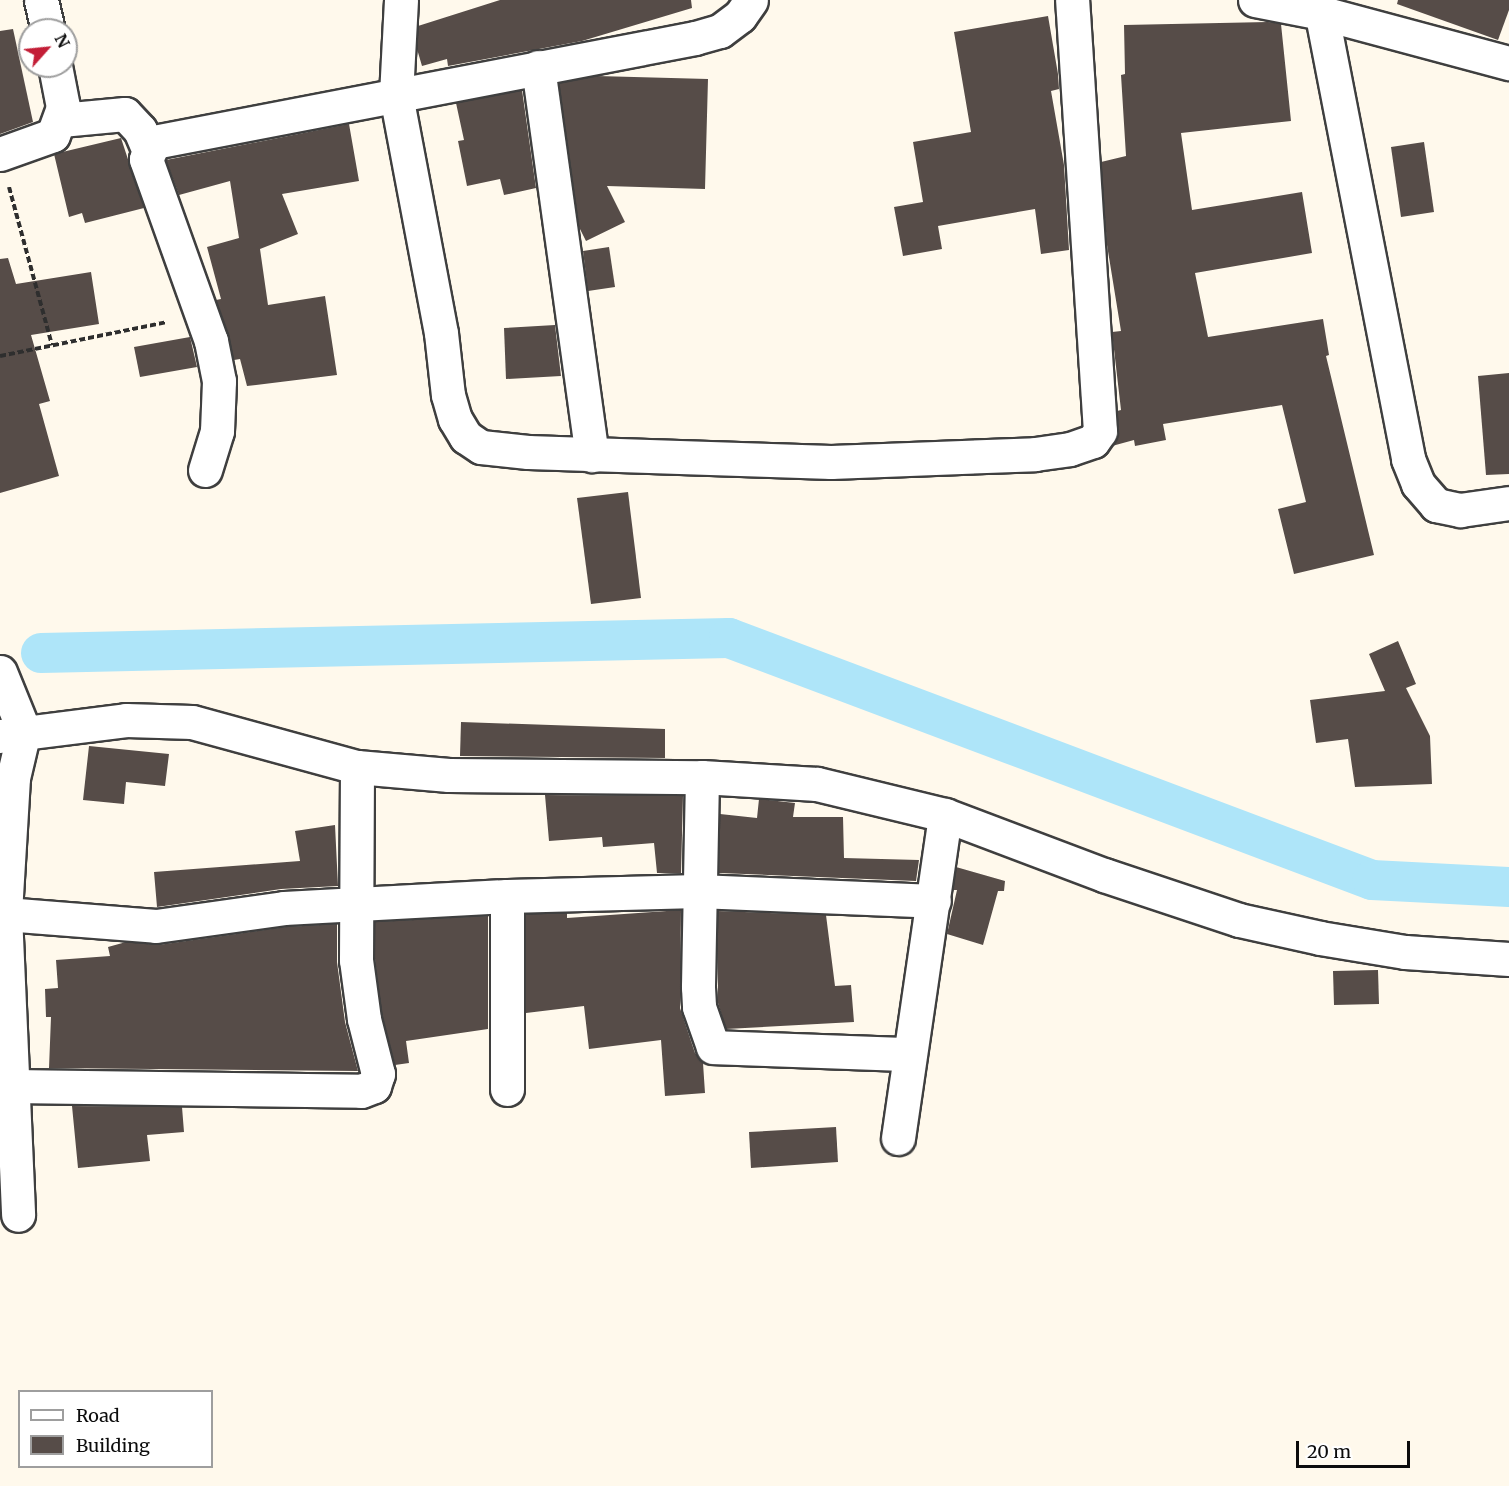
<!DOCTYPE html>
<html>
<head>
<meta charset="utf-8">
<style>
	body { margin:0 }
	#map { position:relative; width:1509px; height:1486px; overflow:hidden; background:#fff9ec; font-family:Merriweather,serif }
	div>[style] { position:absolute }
	.canal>* { height:40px; margin:-20px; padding:0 20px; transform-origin:20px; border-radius:20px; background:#aee5f9 }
	.building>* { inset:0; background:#564c48 }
	.path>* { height:4px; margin-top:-2px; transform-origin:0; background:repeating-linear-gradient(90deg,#2e2e2e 0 6px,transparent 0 9px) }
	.roads { filter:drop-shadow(2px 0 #3f3f3f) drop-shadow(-2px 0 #3f3f3f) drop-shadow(0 2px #3f3f3f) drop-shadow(0 -2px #3f3f3f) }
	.minor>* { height:33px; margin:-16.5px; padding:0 16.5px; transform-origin:16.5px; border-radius:16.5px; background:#fff }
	span { translate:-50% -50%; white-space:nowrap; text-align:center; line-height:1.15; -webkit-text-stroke:6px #fff; paint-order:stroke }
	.legend { position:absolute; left:18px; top:1390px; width:195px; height:78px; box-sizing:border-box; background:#fff; border:2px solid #9e9e9e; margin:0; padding:8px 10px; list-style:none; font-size:18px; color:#0c0c0c }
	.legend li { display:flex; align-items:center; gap:12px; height:30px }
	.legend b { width:30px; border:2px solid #9e9e9e }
	.north { position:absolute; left:18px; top:18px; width:60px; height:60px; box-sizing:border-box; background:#fff; border:2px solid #9e9e9e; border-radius:50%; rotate:63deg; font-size:16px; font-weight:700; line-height:24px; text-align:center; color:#0c0c0c }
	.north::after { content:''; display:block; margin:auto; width:21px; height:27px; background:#c31e37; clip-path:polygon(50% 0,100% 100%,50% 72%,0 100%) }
	.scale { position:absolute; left:1296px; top:1441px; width:114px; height:27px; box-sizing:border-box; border:3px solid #0c0c0c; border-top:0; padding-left:8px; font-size:18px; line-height:21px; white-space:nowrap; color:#0c0c0c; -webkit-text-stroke:4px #fff; paint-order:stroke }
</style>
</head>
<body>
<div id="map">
	<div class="canal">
		<div style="left:41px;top:653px;width:688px;rotate:-1.25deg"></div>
		<div style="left:729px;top:638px;width:687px;rotate:20.62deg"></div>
		<div style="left:1372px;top:880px;width:137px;rotate:2.9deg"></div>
	</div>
	<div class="building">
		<div style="clip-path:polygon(500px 0,691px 0,692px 8px,582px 41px,448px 66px,447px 59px,422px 66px,417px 49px,418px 26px)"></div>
		<div style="clip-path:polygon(1398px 0,1509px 0,1509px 10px,1498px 40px,1397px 4px)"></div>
		<div style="clip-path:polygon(1048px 16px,1058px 74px,1059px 89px,1051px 91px,1064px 165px,1069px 250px,1041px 254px,1035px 209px,938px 226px,942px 249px,903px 256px,894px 207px,923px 202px,913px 142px,971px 132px,954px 32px)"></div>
		<div style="clip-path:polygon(1268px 22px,1281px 24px,1291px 121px,1181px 133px,1192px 210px,1302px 192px,1312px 253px,1195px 273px,1208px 337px,1323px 319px,1329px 355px,1326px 356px,1374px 555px,1294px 574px,1278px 509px,1306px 502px,1282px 405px,1163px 424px,1166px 440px,1135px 446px,1134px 440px,1112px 446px,1119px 431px,1117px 411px,1121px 410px,1112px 332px,1121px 331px,1107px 245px,1101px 162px,1126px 156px,1121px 75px,1125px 74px,1124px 25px)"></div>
		<div style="clip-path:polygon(13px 29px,33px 122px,0 134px,0 31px)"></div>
		<div style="clip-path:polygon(597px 76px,708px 79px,705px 189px,607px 186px,625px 222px,586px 241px,579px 227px,559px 83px)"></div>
		<div style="clip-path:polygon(522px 90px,536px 188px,504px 195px,500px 179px,467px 186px,458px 141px,464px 140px,456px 103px)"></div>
		<div style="clip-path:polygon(349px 124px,359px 181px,282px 194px,298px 234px,260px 249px,268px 305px,325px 296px,337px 375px,247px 386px,240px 359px,234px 360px,216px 300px,221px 299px,207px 247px,239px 238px,230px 181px,179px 195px,166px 160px)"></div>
		<div style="clip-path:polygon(121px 138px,144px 208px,85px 223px,82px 213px,69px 217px,54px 154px)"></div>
		<div style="clip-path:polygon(1424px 142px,1434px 212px,1401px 217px,1391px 147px)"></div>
		<div style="clip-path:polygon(609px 247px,615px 287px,588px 291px,583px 251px)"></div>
		<div style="clip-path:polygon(8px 258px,16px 284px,91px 272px,99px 324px,31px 335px,50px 401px,39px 404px,59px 476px,0 493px,0 259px)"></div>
		<div style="clip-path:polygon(555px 325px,561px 376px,506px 379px,504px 328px)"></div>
		<div style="clip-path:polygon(190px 337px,197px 367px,140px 377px,134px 347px)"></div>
		<div style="clip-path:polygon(1509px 373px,1509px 474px,1486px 475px,1478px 376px)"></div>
		<div style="clip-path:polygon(628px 492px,641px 598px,591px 604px,577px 498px)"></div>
		<div style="clip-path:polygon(1398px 641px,1416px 684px,1406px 688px,1430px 736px,1432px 784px,1355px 787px,1348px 739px,1316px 743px,1310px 700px,1385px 691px,1369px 654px)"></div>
		<div style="clip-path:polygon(461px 722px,665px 729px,665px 758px,460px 756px)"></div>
		<div style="clip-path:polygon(89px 746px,169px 754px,165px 786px,126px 782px,124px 804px,83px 800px)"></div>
		<div style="clip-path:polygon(545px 795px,683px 796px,681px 873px,657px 873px,654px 843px,603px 847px,602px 837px,549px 841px)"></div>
		<div style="clip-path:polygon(759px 799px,795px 803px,793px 817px,843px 817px,844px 858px,919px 860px,916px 881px,719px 873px,720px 814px,757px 818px)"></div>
		<div style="clip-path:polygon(335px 825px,338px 886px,281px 889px,157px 907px,154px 872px,300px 861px,295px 831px)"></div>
		<div style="clip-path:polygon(956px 867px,1005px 881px,1004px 891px,998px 891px,983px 945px,947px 934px,957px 890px,953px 890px)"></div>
		<div style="clip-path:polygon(681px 910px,680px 1008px,695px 1053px,703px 1063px,705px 1093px,665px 1096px,661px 1040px,589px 1049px,584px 1006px,526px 1013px,526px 914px,567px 913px,567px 918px)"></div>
		<div style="clip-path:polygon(718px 911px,826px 915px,835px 986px,851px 985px,854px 1022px,726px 1029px,718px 1003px)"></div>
		<div style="clip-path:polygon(488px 916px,488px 1029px,406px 1041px,409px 1063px,395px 1065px,382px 1015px,375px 959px,375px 922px)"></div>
		<div style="clip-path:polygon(337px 924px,337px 962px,345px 1022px,358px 1071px,49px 1068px,51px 1017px,46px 1017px,45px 989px,58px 988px,56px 960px,110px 956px,108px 947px,126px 942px,158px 945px,286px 927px)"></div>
		<div style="clip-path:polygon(1378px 970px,1379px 1004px,1334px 1005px,1333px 971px)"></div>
		<div style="clip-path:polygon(72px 1106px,182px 1107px,184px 1132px,147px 1135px,150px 1161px,78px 1168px)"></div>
		<div style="clip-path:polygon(836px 1127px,838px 1162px,751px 1168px,749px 1132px)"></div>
	</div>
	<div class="path">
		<div style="left:9px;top:187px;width:164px;rotate:74.8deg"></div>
		<div style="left:0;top:356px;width:170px;rotate:-11.5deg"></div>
	</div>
	<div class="roads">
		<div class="minor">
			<div style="left:41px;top:0;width:31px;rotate:77deg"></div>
			<div style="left:401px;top:0;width:95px;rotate:93deg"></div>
			<div style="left:396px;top:95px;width:242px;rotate:79.3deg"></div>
			<div style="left:441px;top:333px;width:62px;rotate:83.6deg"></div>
			<div style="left:448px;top:395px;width:25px;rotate:74deg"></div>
			<div style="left:455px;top:419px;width:21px;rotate:59deg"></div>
			<div style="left:466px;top:437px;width:18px;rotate:34deg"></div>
			<div style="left:481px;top:447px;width:47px;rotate:6.1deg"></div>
			<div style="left:528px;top:452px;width:303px;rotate:1.9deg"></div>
			<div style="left:831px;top:462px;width:204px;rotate:-2.2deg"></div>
			<div style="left:1035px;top:454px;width:35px;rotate:-8deg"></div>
			<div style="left:1070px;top:449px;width:24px;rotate:-19deg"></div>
			<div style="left:1093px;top:441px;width:12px;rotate:-55deg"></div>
			<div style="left:1100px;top:431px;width:432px;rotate:-93.7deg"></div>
			<div style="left:1255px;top:0;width:68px;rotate:11deg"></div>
			<div style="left:1322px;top:13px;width:194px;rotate:15deg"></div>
			<div style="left:1319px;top:0;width:468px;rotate:79deg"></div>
			<div style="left:1408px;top:459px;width:27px;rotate:68deg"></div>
			<div style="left:1418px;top:484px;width:28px;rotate:49deg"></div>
			<div style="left:1436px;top:505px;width:25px;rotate:12deg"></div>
			<div style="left:1460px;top:510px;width:49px;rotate:-8.1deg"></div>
			<div style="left:538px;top:67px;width:392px;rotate:82.1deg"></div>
			<div style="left:61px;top:120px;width:64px;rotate:-5.4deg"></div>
			<div style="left:125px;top:114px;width:22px;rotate:47deg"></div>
			<div style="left:140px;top:130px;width:21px;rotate:67deg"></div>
			<div style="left:0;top:154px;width:56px;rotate:-19.7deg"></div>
			<div style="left:53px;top:135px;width:30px;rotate:-70deg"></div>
			<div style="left:63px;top:107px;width:42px;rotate:-101deg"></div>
			<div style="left:205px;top:470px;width:41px;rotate:-72.9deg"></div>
			<div style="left:217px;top:431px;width:50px;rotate:-87.7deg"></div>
			<div style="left:219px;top:381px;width:41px;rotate:-101.3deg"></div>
			<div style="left:211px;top:341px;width:193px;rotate:-109.7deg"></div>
			<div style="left:146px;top:159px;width:19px;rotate:-65deg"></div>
			<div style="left:154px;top:142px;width:551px;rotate:-10.88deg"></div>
			<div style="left:695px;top:38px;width:26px;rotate:-16deg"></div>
			<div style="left:720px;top:31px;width:25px;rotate:-37deg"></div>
			<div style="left:740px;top:16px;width:19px;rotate:-55deg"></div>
			<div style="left:0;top:672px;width:64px;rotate:67.9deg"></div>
			<div style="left:24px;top:731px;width:48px;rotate:103.2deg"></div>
			<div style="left:13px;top:778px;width:136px;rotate:93.4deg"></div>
			<div style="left:5px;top:914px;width:301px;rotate:87.5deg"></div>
			<div style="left:0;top:736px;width:127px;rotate:-7.2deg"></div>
			<div style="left:126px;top:720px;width:66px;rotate:1.7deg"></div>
			<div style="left:192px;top:722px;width:171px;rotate:15.3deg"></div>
			<div style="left:357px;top:767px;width:92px;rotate:5deg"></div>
			<div style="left:449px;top:775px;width:253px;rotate:0.5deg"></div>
			<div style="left:702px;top:777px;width:115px;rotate:3.5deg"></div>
			<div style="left:817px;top:784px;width:132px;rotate:13.6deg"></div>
			<div style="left:945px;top:815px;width:170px;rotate:20.7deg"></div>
			<div style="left:1104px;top:875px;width:142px;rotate:18.4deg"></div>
			<div style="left:1239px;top:920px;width:83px;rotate:12.5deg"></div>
			<div style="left:1320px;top:938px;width:86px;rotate:9.4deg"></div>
			<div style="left:1405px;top:952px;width:104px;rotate:3.9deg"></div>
			<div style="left:702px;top:777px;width:210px;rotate:91.1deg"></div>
			<div style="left:698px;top:987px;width:20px;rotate:87deg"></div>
			<div style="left:699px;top:1007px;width:42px;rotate:70.7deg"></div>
			<div style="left:713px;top:1047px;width:195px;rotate:2.1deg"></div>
			<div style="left:5px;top:914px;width:151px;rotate:4.5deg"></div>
			<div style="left:156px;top:926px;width:129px;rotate:-8deg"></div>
			<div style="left:284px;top:908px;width:223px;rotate:-3.1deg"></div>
			<div style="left:507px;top:896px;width:191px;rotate:-1.5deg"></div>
			<div style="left:698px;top:891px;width:236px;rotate:2.4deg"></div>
			<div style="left:12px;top:1086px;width:349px;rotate:0.8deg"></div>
			<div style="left:361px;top:1091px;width:14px;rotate:-21deg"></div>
			<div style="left:374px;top:1086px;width:13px;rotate:-72deg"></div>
			<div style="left:378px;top:1074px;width:57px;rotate:-104.3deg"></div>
			<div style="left:364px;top:1019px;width:60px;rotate:-97.7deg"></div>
			<div style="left:356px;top:960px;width:193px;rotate:-89.7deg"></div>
			<div style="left:507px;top:1089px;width:193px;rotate:-90deg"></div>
			<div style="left:898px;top:1138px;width:326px;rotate:-81.7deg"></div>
		</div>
	</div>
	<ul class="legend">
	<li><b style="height:8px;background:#fff"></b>Road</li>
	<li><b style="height:16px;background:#564c48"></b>Building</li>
	</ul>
	<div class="north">N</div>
	<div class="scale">20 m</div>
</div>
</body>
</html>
